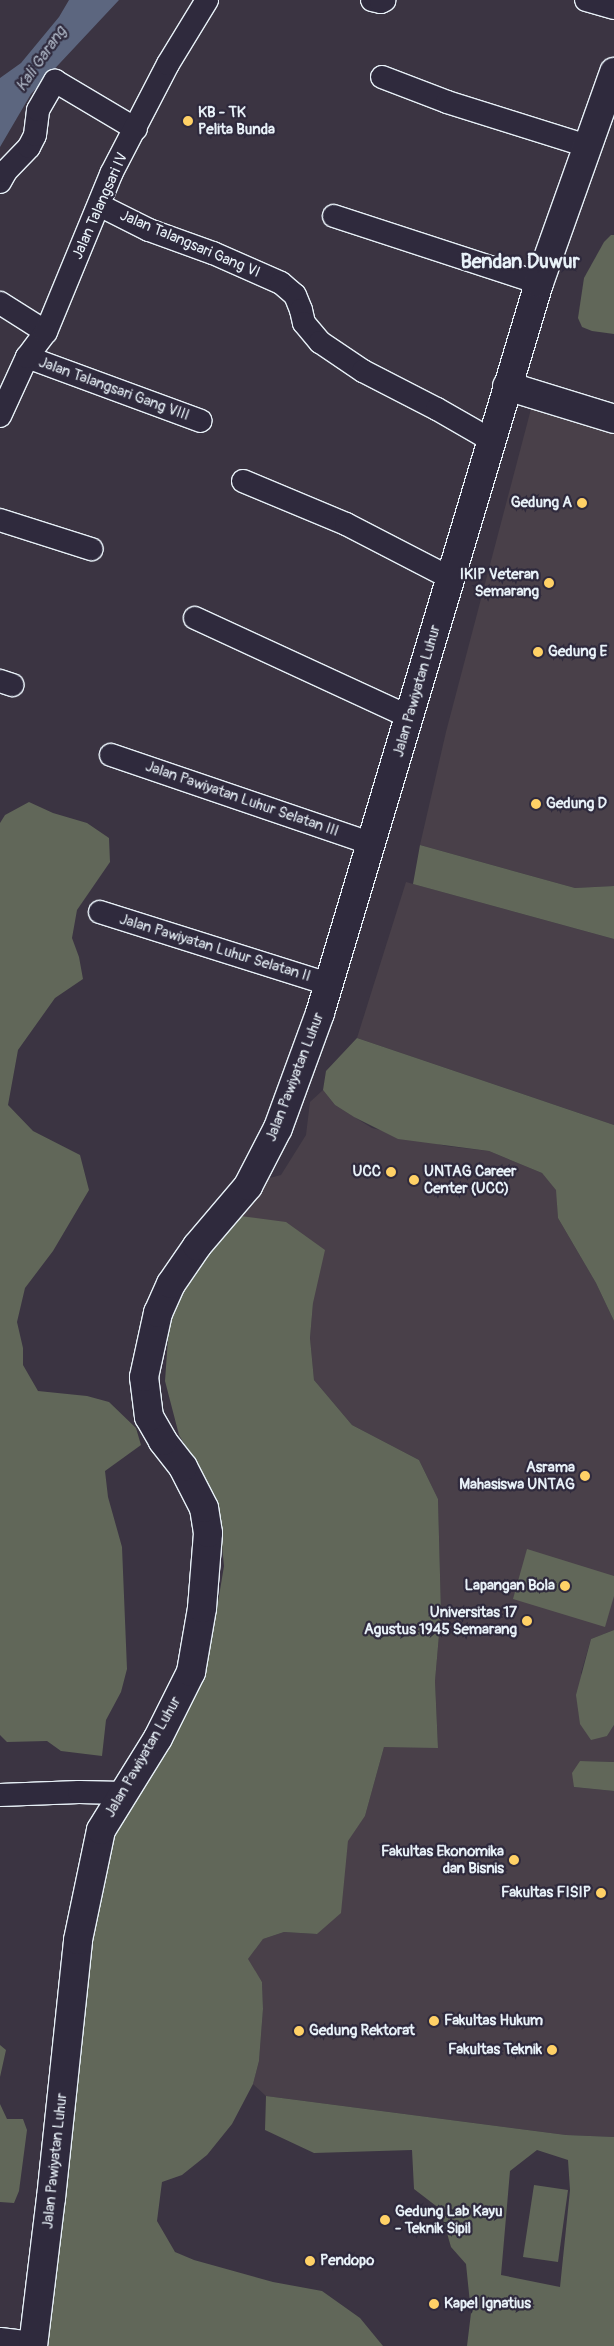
<!DOCTYPE html>
<html>
<head>
<meta charset="utf-8">
<style>
	body { margin:0 }
	#map { position:relative; width:614px; height:2346px; overflow:hidden; background:#3b3442; font-family:Pangolin,sans-serif }
	div>[style] { position:absolute }
	.built>* { inset:0; background:#494049 }
	.green>* { inset:0; background:#616759 }
	.water>* { inset:0; background:#5c667f }
	.roads { filter:drop-shadow(1px 0 #e8f1f8) drop-shadow(-1px 0 #e8f1f8) drop-shadow(0 1px #e8f1f8) drop-shadow(0 -1px #e8f1f8) }
	.minor>* { height:22px; margin:-11px; padding:0 11px; transform-origin:11px; border-radius:11px; background:#2f2a3d }
	.tertiary>* { height:28px; margin:-14px; padding:0 14px; transform-origin:14px; border-radius:14px; background:#2f2a3d }
	.secondary>* { height:28px; margin:-14px; padding:0 14px; transform-origin:14px; border-radius:14px; background:#2f2a3d }
	.dots>* { width:14px; height:14px; translate:-50% -50%; box-sizing:border-box; border:2px solid #2f2a3d; border-radius:50% }
	span { translate:-50% -50%; white-space:nowrap; text-align:center; line-height:1.15; -webkit-text-stroke:4.5px #2f2a3d; paint-order:stroke }
	.poi-label { font-size:15px; color:#e8f1f8; font-weight:700 }
	.left { translate:0 -50%; text-align:left }
	.right { translate:-100% -50%; text-align:right }
	.street-label { font-size:15px; color:#e8f1f8 }
	.water-label { font-size:16px; color:#b0b9c8; font-style:italic }
	.district-label { font-size:20px; color:#e8f1f8; font-weight:700 }
</style>
</head>
<body>
<div id="map">
	<div class="built">
		<div style="clip-path:polygon(536px 390px,614px 413px,614px 886px,575px 888px,420px 845px,446px 732px)"></div>
		<div style="clip-path:polygon(406px 882px,614px 939px,614px 1125px,357px 1038px)"></div>
		<div style="clip-path:polygon(323px 1090px,335px 1105px,372px 1128px,446px 1146px,489px 1151px,542px 1173px,557px 1190px,558px 1218px,596px 1283px,614px 1321px,614px 1630px,591px 1639px,581px 1673px,607px 1736px,614px 1725px,614px 1762px,580px 1761px,574px 1787px,614px 1791px,614px 2137px,566px 2135px,266px 2096px,253px 2084px,259px 2061px,263px 2009px,262px 1982px,247px 1960px,263px 1939px,284px 1932px,317px 1934px,344px 1869px,348px 1840px,365px 1816px,384px 1747px,438px 1747px,435px 1681px,441px 1612px,438px 1499px,419px 1460px,352px 1425px,314px 1380px,310px 1338px,313px 1303px,232px 1215px,262px 1180px,281px 1175px,306px 1135px,310px 1102px)"></div>
	</div>
	<div class="green">
		<div style="clip-path:polygon(611px 235px,614px 235px,614px 334px,592px 331px,582px 327px,578px 318px,584px 278px,604px 242px)"></div>
		<div style="clip-path:polygon(29px 802px,53px 813px,87px 823px,109px 838px,110px 862px,77px 910px,72px 938px,79px 957px,83px 979px,55px 998px,18px 1050px,8px 1105px,33px 1131px,80px 1155px,89px 1190px,53px 1251px,25px 1288px,17px 1322px,23px 1348px,23px 1365px,38px 1391px,87px 1396px,109px 1402px,136px 1428px,141px 1445px,105px 1471px,108px 1497px,122px 1547px,127px 1669px,121px 1692px,106px 1720px,102px 1756px,61px 1751px,47px 1741px,7px 1742px,0 1735px,0 823px,5px 815px)"></div>
		<div style="clip-path:polygon(420px 845px,575px 888px,614px 886px,614px 939px,413px 884px)"></div>
		<div style="clip-path:polygon(357px 1038px,614px 1125px,614px 1321px,596px 1283px,558px 1218px,556px 1190px,542px 1173px,489px 1151px,398px 1139px,354px 1117px,335px 1105px,323px 1090px,326px 1071px)"></div>
		<div style="clip-path:polygon(232px 1215px,286px 1222px,325px 1250px,313px 1303px,310px 1338px,314px 1380px,352px 1425px,419px 1460px,438px 1499px,441px 1612px,435px 1681px,438px 1748px,384px 1747px,365px 1816px,348px 1841px,341px 1913px,317px 1934px,284px 1932px,263px 1939px,248px 1959px,262px 1982px,263px 2009px,259px 2061px,253px 2084px,232px 2124px,207px 2155px,182px 2175px,162px 2182px,157px 2221px,175px 2252px,194px 2260px,273px 2282px,322px 2291px,360px 2318px,383px 2346px,25px 2346px,54px 2073px,114px 1825px,179px 1694px,212px 1638px,224px 1566px,219px 1515px,199px 1469px,179px 1435px,165px 1381px,169px 1324px,197px 1253px)"></div>
		<div style="clip-path:polygon(527px 1549px,614px 1576px,614px 1596px,605px 1627px,513px 1599px)"></div>
		<div style="clip-path:polygon(614px 1630px,614px 1725px,607px 1736px,591px 1740px,580px 1724px,576px 1695px,591px 1639px)"></div>
		<div style="clip-path:polygon(580px 1761px,614px 1762px,614px 1791px,574px 1787px,572px 1773px)"></div>
		<div style="clip-path:polygon(0 2045px,6px 2050px,0 2077px,0 2104px,7px 2119px,23px 2119px,27px 2130px,19px 2191px,14px 2203px,0 2202px)"></div>
		<div style="clip-path:polygon(evenodd,266px 2096px,566px 2135px,614px 2137px,614px 2346px,467px 2346px,471px 2313px,466px 2264px,451px 2247px,440px 2209px,414px 2189px,412px 2150px,314px 2153px,265px 2130px,266px 2096px,537px 2150px,568px 2160px,570px 2190px,560px 2287px,501px 2275px,510px 2171px,537px 2150px)"></div>
		<div style="clip-path:polygon(534px 2185px,568px 2190px,558px 2262px,523px 2257px)"></div>
	</div>
	<div class="water">
		<div style="clip-path:polygon(69px 0,119px 0,31px 94px,0 147px,0 78px,21px 63px,59px 17px)"></div>
	</div>
	<div class="roads">
		<div class="minor">
			<div style="left:372px;top:0;width:9px;rotate:13deg"></div>
			<div style="left:381px;top:2px;width:4px;rotate:-27deg"></div>
			<div style="left:586px;top:0;width:29px;rotate:16deg"></div>
			<div style="left:382px;top:77px;width:70px;rotate:21deg"></div>
			<div style="left:447px;top:102px;width:147px;rotate:17.4deg"></div>
			<div style="left:0;top:182px;width:13px;rotate:-61deg"></div>
			<div style="left:6px;top:171px;width:33px;rotate:-46deg"></div>
			<div style="left:29px;top:147px;width:13px;rotate:-63deg"></div>
			<div style="left:35px;top:135px;width:25px;rotate:-83deg"></div>
			<div style="left:38px;top:110px;width:34px;rotate:-60deg"></div>
			<div style="left:55px;top:81px;width:94px;rotate:30.7deg"></div>
			<div style="left:99px;top:205px;width:56px;rotate:26.6deg"></div>
			<div style="left:149px;top:230px;width:68px;rotate:19.8deg"></div>
			<div style="left:213px;top:253px;width:74px;rotate:23.8deg"></div>
			<div style="left:281px;top:283px;width:18px;rotate:41deg"></div>
			<div style="left:295px;top:295px;width:16px;rotate:68deg"></div>
			<div style="left:301px;top:310px;width:13px;rotate:77deg"></div>
			<div style="left:304px;top:323px;width:25px;rotate:50deg"></div>
			<div style="left:320px;top:342px;width:52px;rotate:34deg"></div>
			<div style="left:363px;top:371px;width:83px;rotate:27.2deg"></div>
			<div style="left:437px;top:409px;width:62px;rotate:29.9deg"></div>
			<div style="left:334px;top:216px;width:216px;rotate:18.1deg"></div>
			<div style="left:0;top:303px;width:54px;rotate:32.2deg"></div>
			<div style="left:27px;top:357px;width:185px;rotate:20.2deg"></div>
			<div style="left:0;top:416px;width:65px;rotate:-65.4deg"></div>
			<div style="left:27px;top:357px;width:31px;rotate:-53deg"></div>
			<div style="left:46px;top:332px;width:171px;rotate:-67.6deg"></div>
			<div style="left:111px;top:174px;width:124px;rotate:-62.6deg"></div>
			<div style="left:168px;top:64px;width:75px;rotate:-58.6deg"></div>
			<div style="left:243px;top:481px;width:112px;rotate:22.7deg"></div>
			<div style="left:346px;top:524px;width:117px;rotate:27.4deg"></div>
			<div style="left:0;top:520px;width:96px;rotate:17.7deg"></div>
			<div style="left:195px;top:618px;width:236px;rotate:24.8deg"></div>
			<div style="left:0;top:681px;width:13px;rotate:18deg"></div>
			<div style="left:111px;top:755px;width:276px;rotate:18.8deg"></div>
			<div style="left:100px;top:912px;width:240px;rotate:17.5deg"></div>
			<div style="left:0;top:1795px;width:79px;rotate:-2.2deg"></div>
			<div style="left:79px;top:1792px;width:45px;rotate:1.3deg"></div>
			<div style="left:0;top:2339px;width:33px;rotate:7deg"></div>
		</div>
		<div class="tertiary">
			<div style="left:507px;top:386px;width:112px;rotate:17.1deg"></div>
		</div>
		<div class="secondary">
			<div style="left:33px;top:2346px;width:149px;rotate:-83.1deg"></div>
			<div style="left:51px;top:2198px;width:259px;rotate:-84deg"></div>
			<div style="left:78px;top:1940px;width:112px;rotate:-78.2deg"></div>
			<div style="left:101px;top:1830px;width:108px;rotate:-58.2deg"></div>
			<div style="left:158px;top:1738px;width:74px;rotate:-63.4deg"></div>
			<div style="left:191px;top:1672px;width:65px;rotate:-80.2deg"></div>
			<div style="left:202px;top:1608px;width:75px;rotate:-85.4deg"></div>
			<div style="left:208px;top:1533px;width:25px;rotate:-99deg"></div>
			<div style="left:204px;top:1508px;width:46px;rotate:-117.1deg"></div>
			<div style="left:183px;top:1467px;width:33px;rotate:-128deg"></div>
			<div style="left:163px;top:1441px;width:28px;rotate:-120deg"></div>
			<div style="left:149px;top:1417px;width:40px;rotate:-97.1deg"></div>
			<div style="left:144px;top:1377px;width:66px;rotate:-77.7deg"></div>
			<div style="left:158px;top:1313px;width:32px;rotate:-66deg"></div>
			<div style="left:171px;top:1284px;width:46px;rotate:-55.6deg"></div>
			<div style="left:197px;top:1246px;width:79px;rotate:-49.6deg"></div>
			<div style="left:248px;top:1186px;width:65px;rotate:-62.7deg"></div>
			<div style="left:278px;top:1128px;width:122px;rotate:-69.9deg"></div>
			<div style="left:320px;top:1013px;width:762px;rotate:-73.3deg"></div>
			<div style="left:539px;top:283px;width:224px;rotate:-70.4deg"></div>
		</div>
	</div>
	<div class="dots">
		<div style="left:188px;top:121px;background:#ffd166"></div>
		<div style="left:582px;top:503px;background:#ffd166"></div>
		<div style="left:549px;top:583px;background:#ffd166"></div>
		<div style="left:538px;top:652px;background:#ffd166"></div>
		<div style="left:536px;top:804px;background:#ffd166"></div>
		<div style="left:391px;top:1172px;background:#ffd166"></div>
		<div style="left:414px;top:1180px;background:#ffd166"></div>
		<div style="left:585px;top:1476px;background:#ffd166"></div>
		<div style="left:565px;top:1586px;background:#ffd166"></div>
		<div style="left:527px;top:1621px;background:#ffd166"></div>
		<div style="left:514px;top:1860px;background:#ffd166"></div>
		<div style="left:601px;top:1893px;background:#ffd166"></div>
		<div style="left:434px;top:2021px;background:#ffd166"></div>
		<div style="left:299px;top:2031px;background:#ffd166"></div>
		<div style="left:552px;top:2050px;background:#ffd166"></div>
		<div style="left:385px;top:2220px;background:#ffd166"></div>
		<div style="left:310px;top:2261px;background:#ffd166"></div>
		<div style="left:434px;top:2304px;background:#ffd166"></div>
	</div>
	<div class="poi-label">
		<span class="left" style="left:198px;top:121px">KB - TK<br>Pelita Bunda</span>
		<span class="right" style="left:572px;top:503px">Gedung A</span>
		<span class="right" style="left:539px;top:583px">IKIP Veteran<br>Semarang</span>
		<span class="left" style="left:548px;top:652px">Gedung E</span>
		<span class="left" style="left:546px;top:804px">Gedung D</span>
		<span class="left" style="left:424px;top:1180px">UNTAG Career<br>Center (UCC)</span>
		<span class="right" style="left:381px;top:1172px">UCC</span>
		<span class="right" style="left:575px;top:1476px">Asrama<br>Mahasiswa UNTAG</span>
		<span class="right" style="left:555px;top:1586px">Lapangan Bola</span>
		<span class="right" style="left:517px;top:1621px">Universitas 17<br>Agustus 1945 Semarang</span>
		<span class="right" style="left:504px;top:1860px">Fakultas Ekonomika<br>dan Bisnis</span>
		<span class="right" style="left:591px;top:1893px">Fakultas FISIP</span>
		<span class="left" style="left:444px;top:2021px">Fakultas Hukum</span>
		<span class="left" style="left:309px;top:2031px">Gedung Rektorat</span>
		<span class="right" style="left:542px;top:2050px">Fakultas Teknik</span>
		<span class="left" style="left:395px;top:2220px">Gedung Lab Kayu<br>- Teknik Sipil</span>
		<span class="left" style="left:320px;top:2261px">Pendopo</span>
		<span class="left" style="left:444px;top:2304px">Kapel Ignatius</span>
	</div>
	<div class="street-label">
		<span style="left:100px;top:206px;rotate:-66deg">Jalan Talangsari IV</span>
		<span style="left:190px;top:244px;rotate:23deg">Jalan Talangsari Gang VI</span>
		<span style="left:114px;top:389px;rotate:20deg">Jalan Talangsari Gang VIII</span>
		<span style="left:417px;top:691px;rotate:-74deg">Jalan Pawiyatan Luhur</span>
		<span style="left:242px;top:799px;rotate:19deg">Jalan Pawiyatan Luhur Selatan III</span>
		<span style="left:215px;top:948px;rotate:17deg">Jalan Pawiyatan Luhur Selatan II</span>
		<span style="left:295px;top:1077px;rotate:-69deg">Jalan Pawiyatan Luhur</span>
		<span style="left:143px;top:1757px;rotate:-60deg">Jalan Pawiyatan Luhur</span>
		<span style="left:55px;top:2161px;rotate:-84deg">Jalan Pawiyatan Luhur</span>
	</div>
	<div class="water-label">
		<span style="left:41px;top:59px;rotate:-55deg">Kali Garang</span>
	</div>
	<div class="district-label">
		<span style="left:520px;top:261px">Bendan Duwur</span>
	</div>
</div>
</body>
</html>
